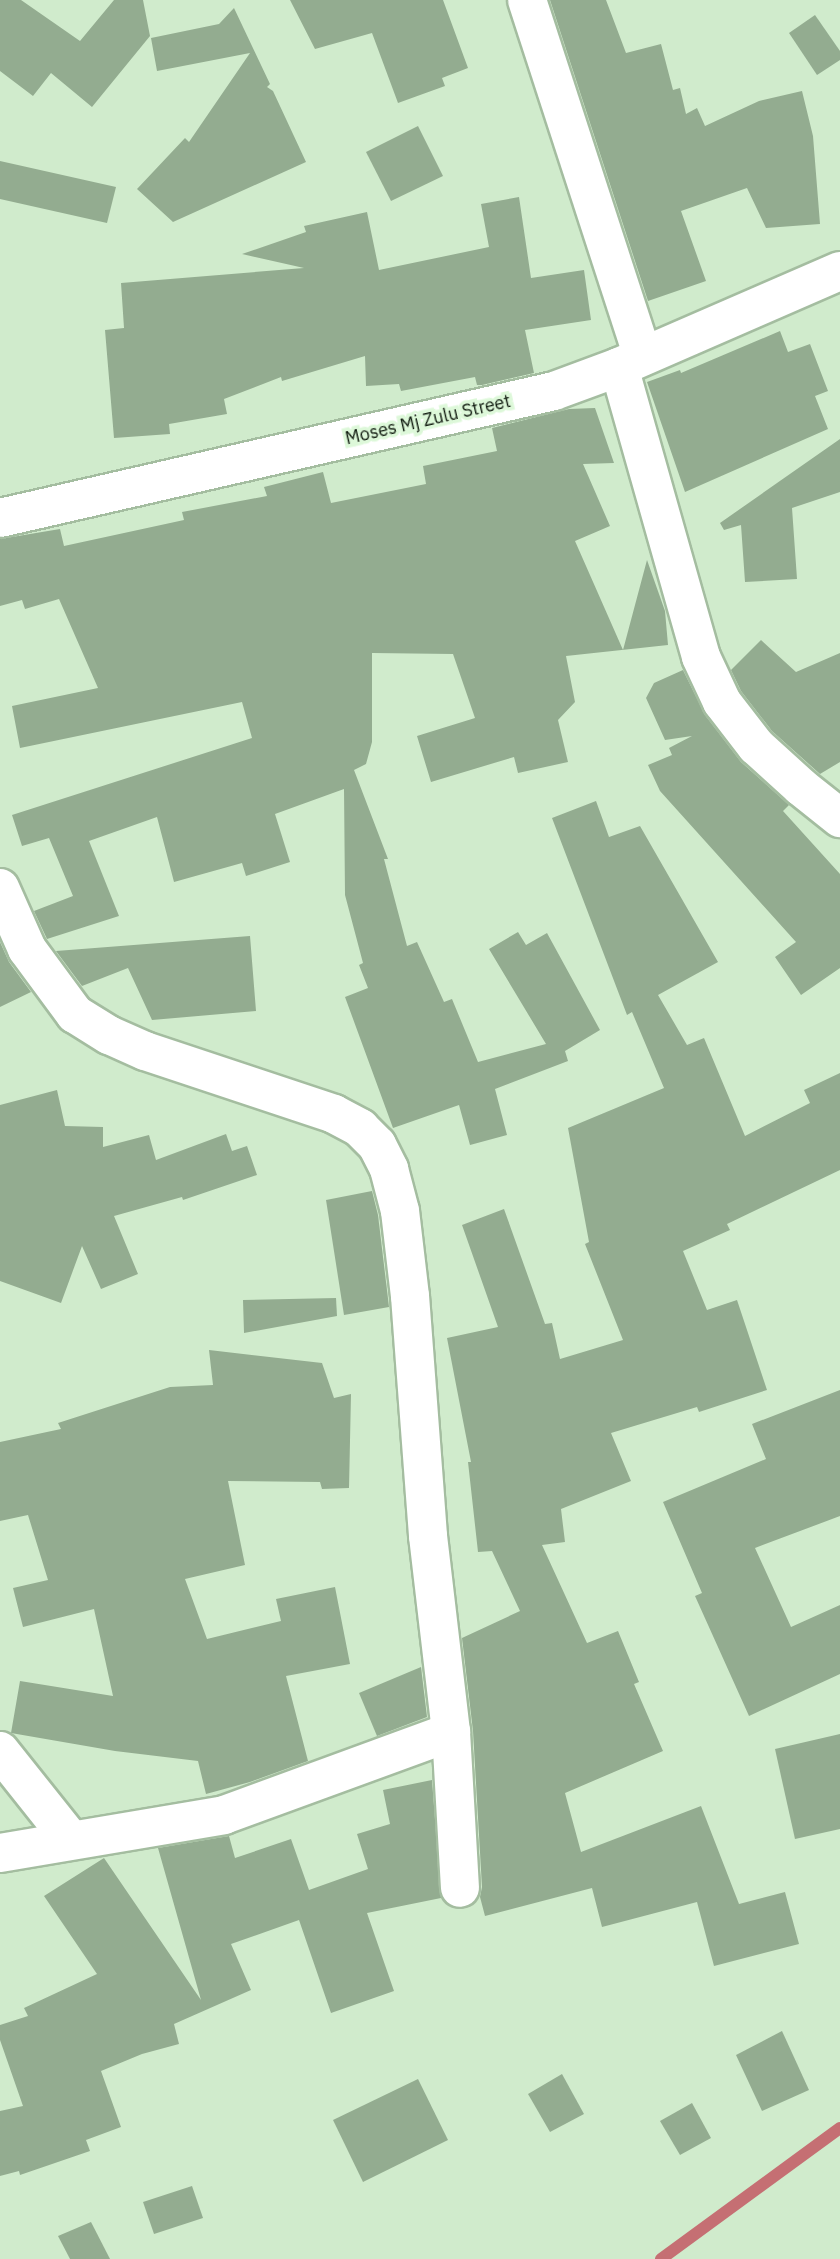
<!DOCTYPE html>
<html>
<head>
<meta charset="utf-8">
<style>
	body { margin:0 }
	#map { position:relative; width:840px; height:2259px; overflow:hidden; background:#d0ebcc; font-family:"IBM Plex Sans",sans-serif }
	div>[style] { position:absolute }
	.stream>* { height:12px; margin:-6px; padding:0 6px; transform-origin:6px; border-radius:6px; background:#c56f73 }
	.building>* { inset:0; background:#93ac90 }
	.roads { filter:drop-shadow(2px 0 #a4bda0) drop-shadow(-2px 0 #a4bda0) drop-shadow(0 2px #a4bda0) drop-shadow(0 -2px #a4bda0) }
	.minor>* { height:38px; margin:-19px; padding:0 19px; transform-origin:19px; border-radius:19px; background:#fff }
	span { translate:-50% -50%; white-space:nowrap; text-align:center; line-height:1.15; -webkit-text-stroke:7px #ddf8d9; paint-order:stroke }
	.street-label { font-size:18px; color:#121c11 }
</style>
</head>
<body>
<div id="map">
	<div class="stream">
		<div style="left:661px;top:2259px;width:222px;rotate:-36.2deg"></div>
	</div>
	<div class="building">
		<div style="clip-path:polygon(0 0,21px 0,80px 41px,114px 0,143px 0,150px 36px,92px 107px,51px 73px,33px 96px,0 71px)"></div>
		<div style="clip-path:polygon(290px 0,443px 0,468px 68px,442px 78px,445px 86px,398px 103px,372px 33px,315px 49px)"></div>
		<div style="clip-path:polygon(550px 0,606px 0,626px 53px,661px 44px,673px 90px,680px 88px,686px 114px,697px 108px,705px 126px,759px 101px,802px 91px,813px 136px,820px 224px,766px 228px,747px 188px,681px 211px,706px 281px,648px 301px)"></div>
		<div style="clip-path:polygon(234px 8px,270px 84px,267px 87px,273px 91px,306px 162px,173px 222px,137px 189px,185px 138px,189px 142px,250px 53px,157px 71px,151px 38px,219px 24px)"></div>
		<div style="clip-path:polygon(815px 15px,840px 51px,840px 60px,817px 75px,789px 33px)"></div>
		<div style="clip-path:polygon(418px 126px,443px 176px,391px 201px,366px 152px)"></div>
		<div style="clip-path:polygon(0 161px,116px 187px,107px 223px,0 199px)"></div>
		<div style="clip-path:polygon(519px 197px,531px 278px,584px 270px,591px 320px,525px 330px,534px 373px,482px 385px,477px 385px,475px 377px,401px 391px,399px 384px,366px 386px,365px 356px,282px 381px,281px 377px,224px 399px,227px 414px,169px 424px,170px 434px,114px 438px,105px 330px,124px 328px,121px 283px,304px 268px,242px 254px,306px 232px,304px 226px,367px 212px,379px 270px,489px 247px,481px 204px)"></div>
		<div style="clip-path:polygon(780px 331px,788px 352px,810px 344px,828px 391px,815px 396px,828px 429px,685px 492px,647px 382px,680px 370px,681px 373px)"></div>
		<div style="clip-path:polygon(595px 408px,614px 463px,583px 464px,610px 526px,575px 541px,623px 650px,647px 560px,665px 611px,668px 645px,566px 656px,575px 702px,558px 720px,568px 762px,518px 773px,514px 757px,431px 782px,417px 736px,475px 718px,453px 654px,372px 653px,372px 742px,366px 764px,354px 770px,388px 859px,384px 859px,407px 946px,417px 942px,444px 1002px,452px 999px,478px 1062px,546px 1044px,489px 949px,518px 932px,526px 945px,547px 933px,600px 1030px,565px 1051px,568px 1061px,495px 1089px,507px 1135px,470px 1145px,459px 1105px,393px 1128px,345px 997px,368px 988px,359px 965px,363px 963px,345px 895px,344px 789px,275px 814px,290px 862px,246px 876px,242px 863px,174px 882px,157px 817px,89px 841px,119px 916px,47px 939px,34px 911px,73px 896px,49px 838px,22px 846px,12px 815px,252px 738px,242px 702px,20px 748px,12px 706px,98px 688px,59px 599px,25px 609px,22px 600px,0 606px,0 539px,60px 529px,64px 546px,184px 520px,182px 512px,267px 496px,264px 487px,323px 472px,331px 503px,426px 484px,423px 466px,497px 451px,492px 428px,569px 409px)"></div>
		<div style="clip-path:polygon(840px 439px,840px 492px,792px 508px,797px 579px,745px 582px,741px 525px,724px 530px,720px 523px)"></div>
		<div style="clip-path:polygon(761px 640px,796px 672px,840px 653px,840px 762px,820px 774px,772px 731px,741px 691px,731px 670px)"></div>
		<div style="clip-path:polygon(683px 670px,705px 715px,741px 762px,789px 805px,783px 811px,840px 874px,840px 968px,801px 995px,775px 957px,796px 942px,660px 791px,648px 765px,672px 755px,669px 748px,692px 736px,665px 740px,646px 698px,654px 683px)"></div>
		<div style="clip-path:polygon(596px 801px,609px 837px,640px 826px,718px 962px,658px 995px,687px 1045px,704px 1038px,745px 1136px,810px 1103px,804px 1090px,840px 1073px,840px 1170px,727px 1224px,730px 1230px,683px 1251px,707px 1310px,737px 1300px,767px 1390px,699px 1412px,697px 1407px,611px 1433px,631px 1481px,561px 1509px,565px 1542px,542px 1545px,587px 1643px,618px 1631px,639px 1682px,634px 1684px,663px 1751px,565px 1793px,581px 1852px,701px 1806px,739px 1904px,785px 1892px,799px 1944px,714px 1966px,697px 1902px,602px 1927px,592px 1888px,485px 1916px,480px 1897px,482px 1887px,473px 1731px,462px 1638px,520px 1611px,492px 1551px,478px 1552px,468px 1462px,471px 1462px,447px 1338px,498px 1327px,462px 1225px,504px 1209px,545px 1324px,552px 1323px,560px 1359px,623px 1340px,585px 1244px,589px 1242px,568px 1128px,664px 1088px,632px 1012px,627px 1015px,552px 818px)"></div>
		<div style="clip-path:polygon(250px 936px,256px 1011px,152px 1020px,128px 968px,82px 986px,56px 951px)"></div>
		<div style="clip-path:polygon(0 942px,9px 962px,31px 992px,0 1007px)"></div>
		<div style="clip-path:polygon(57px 1090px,65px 1126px,103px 1127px,103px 1147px,149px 1135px,156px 1160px,226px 1134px,232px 1151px,247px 1146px,257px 1175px,183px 1200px,182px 1197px,114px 1216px,138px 1274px,101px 1289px,82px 1246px,61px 1303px,0 1281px,0 1105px)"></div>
		<div style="clip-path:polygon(372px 1191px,378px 1215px,389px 1307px,344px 1315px,326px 1200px)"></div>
		<div style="clip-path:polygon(336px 1298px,337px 1316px,244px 1333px,243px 1300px)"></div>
		<div style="clip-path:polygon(209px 1350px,322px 1363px,334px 1398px,351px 1394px,349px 1488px,322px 1489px,320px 1482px,228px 1481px,245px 1565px,185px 1579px,207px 1639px,281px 1621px,276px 1599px,335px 1587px,350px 1664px,286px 1676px,308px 1761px,250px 1782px,206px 1794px,198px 1761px,115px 1751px,11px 1733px,20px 1681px,113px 1696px,94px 1609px,23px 1627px,13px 1588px,48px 1580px,28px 1515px,0 1521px,0 1442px,61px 1429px,58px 1423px,170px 1387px,213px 1385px)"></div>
		<div style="clip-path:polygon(840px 1390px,840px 1516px,755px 1548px,791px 1627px,840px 1605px,840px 1674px,749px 1716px,695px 1596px,702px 1593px,663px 1502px,766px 1459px,752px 1424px)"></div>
		<div style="clip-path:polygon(421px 1667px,427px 1717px,377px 1736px,359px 1693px)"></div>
		<div style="clip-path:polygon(840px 1734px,840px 1829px,795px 1839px,775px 1749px)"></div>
		<div style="clip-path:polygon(432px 1780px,441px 1898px,367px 1913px,394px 1991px,331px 2013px,299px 1920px,231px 1944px,251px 1990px,174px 2024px,179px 2044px,142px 2054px,101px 2071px,121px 2127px,86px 2140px,90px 2151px,20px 2175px,19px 2171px,0 2176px,0 2111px,23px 2106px,0 2040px,0 2025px,28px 2016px,24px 2008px,97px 1974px,44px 1896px,104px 1858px,201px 2000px,158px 1848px,229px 1836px,235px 1858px,291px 1839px,309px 1890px,368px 1869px,357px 1834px,390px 1824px,383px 1790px)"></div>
		<div style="clip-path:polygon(782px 2031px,809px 2090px,762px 2111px,736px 2055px)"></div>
		<div style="clip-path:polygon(562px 2074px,584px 2114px,550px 2132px,528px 2094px)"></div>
		<div style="clip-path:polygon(418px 2079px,448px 2140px,363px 2182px,333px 2120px)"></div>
		<div style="clip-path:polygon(692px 2103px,711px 2138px,680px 2155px,660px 2121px)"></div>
		<div style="clip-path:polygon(192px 2186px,203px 2218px,154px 2234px,143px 2202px)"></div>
		<div style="clip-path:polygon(91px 2222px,110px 2259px,70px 2259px,58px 2236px)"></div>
	</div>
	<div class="roads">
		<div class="minor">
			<div style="left:527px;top:0;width:374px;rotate:72deg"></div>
			<div style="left:619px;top:367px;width:301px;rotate:74.2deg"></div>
			<div style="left:701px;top:657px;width:50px;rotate:65deg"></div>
			<div style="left:722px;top:702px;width:56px;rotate:52.3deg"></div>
			<div style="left:756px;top:746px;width:61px;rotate:42.3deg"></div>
			<div style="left:801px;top:787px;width:50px;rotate:38.5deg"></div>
			<div style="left:0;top:518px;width:568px;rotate:-12.91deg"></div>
			<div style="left:554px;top:391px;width:69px;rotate:-20.3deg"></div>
			<div style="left:619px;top:367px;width:241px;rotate:-23.5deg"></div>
			<div style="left:0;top:888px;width:67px;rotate:66.1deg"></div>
			<div style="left:27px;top:949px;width:81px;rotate:53.6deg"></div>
			<div style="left:75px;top:1014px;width:40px;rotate:32deg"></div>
			<div style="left:109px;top:1035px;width:39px;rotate:24deg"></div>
			<div style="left:145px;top:1051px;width:199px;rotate:18.4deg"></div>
			<div style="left:334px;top:1114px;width:30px;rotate:28deg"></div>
			<div style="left:360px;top:1128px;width:24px;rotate:45deg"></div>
			<div style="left:377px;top:1145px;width:27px;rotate:63deg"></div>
			<div style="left:389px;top:1169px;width:43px;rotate:75.3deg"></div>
			<div style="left:400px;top:1211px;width:86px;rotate:83.3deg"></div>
			<div style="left:410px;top:1296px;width:241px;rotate:85.7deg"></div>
			<div style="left:428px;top:1536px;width:197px;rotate:83.3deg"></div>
			<div style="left:451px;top:1732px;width:156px;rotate:86.7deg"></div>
			<div style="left:0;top:1751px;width:112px;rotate:51.5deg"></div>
			<div style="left:0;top:1853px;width:227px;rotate:-9.6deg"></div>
			<div style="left:224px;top:1815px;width:242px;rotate:-20.1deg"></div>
		</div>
	</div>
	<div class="street-label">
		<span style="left:428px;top:420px;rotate:-13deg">Moses Mj Zulu Street</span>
	</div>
</div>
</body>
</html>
